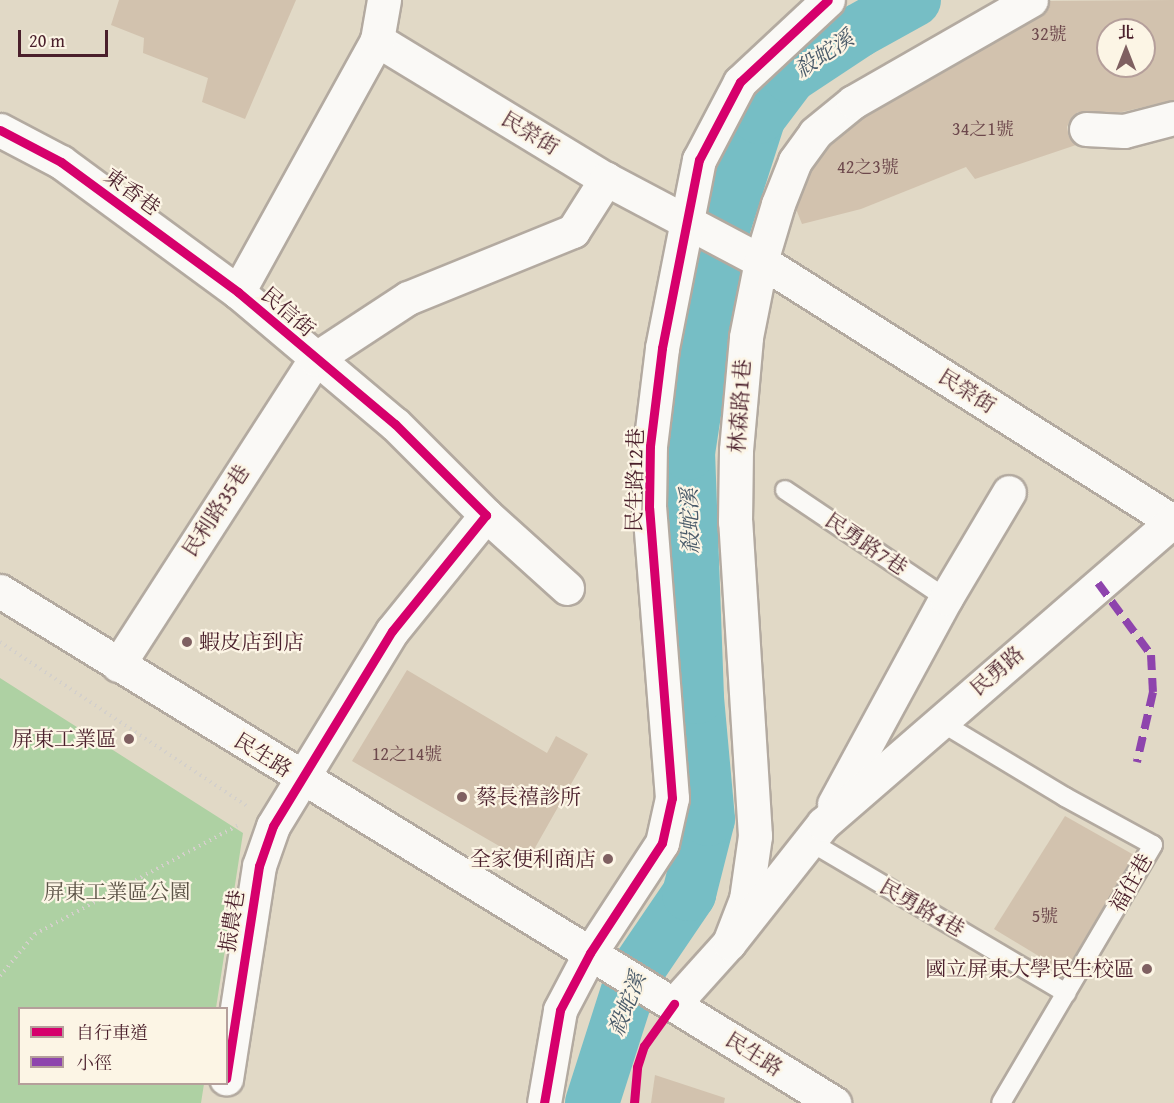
<!DOCTYPE html>
<html>
<head>
<meta charset="utf-8">
<style>
	body { margin:0 }
	#map { position:relative; width:1174px; height:1103px; overflow:hidden; background:#e1d9c6; font-family:"Gentium Book Plus","Noto Serif TC",serif }
	div>[style] { position:absolute }
	.green>* { inset:0; background:#aed1a3 }
	.river>* { height:54px; margin:-27px; padding:0 27px; transform-origin:27px; border-radius:27px; background:#76bec5 }
	.building>* { inset:0; background:#d2c2ae }
	.path>* { height:4px; margin-top:-2px; transform-origin:0; background:repeating-linear-gradient(90deg,#d4d0cb 0 1.5px,transparent 0 6px) }
	.roads { filter:drop-shadow(2px 0 #b3aaa0) drop-shadow(-2px 0 #b3aaa0) drop-shadow(0 2px #b3aaa0) drop-shadow(0 -2px #b3aaa0) }
	.service>* { height:18px; margin:-9px; padding:0 9px; transform-origin:9px; border-radius:9px; background:#faf9f6 }
	.minor>* { height:33px; margin:-16.5px; padding:0 16.5px; transform-origin:16.5px; border-radius:16.5px; background:#faf9f6 }
	.tertiary>* { height:33px; margin:-16.5px; padding:0 16.5px; transform-origin:16.5px; border-radius:16.5px; background:#faf9f6 }
	.quiet>* { height:8px; margin-top:-4px; transform-origin:0; background:repeating-linear-gradient(90deg,#8e44ad 0 15px,transparent 0 23px) }
	.cycleway>* { height:9px; margin:-4.5px; padding:0 4.5px; transform-origin:4.5px; border-radius:4.5px; background:#d6006c }
	.dots>* { width:16px; height:16px; translate:-50% -50%; box-sizing:border-box; border:3px solid #fcf5e5; border-radius:50% }
	span { translate:-50% -50%; white-space:nowrap; text-align:center; line-height:1.15; -webkit-text-stroke:4.5px #fcf5e5; paint-order:stroke }
	.number-label { font-size:18px; color:#6d484c }
	.number-label span { -webkit-text-stroke-width:0 }
	.street-label { font-size:21px; color:#4a1f2b }
	.poi-label { font-size:21px; color:#4a1f2b }
	.left { translate:0 -50%; text-align:left }
	.right { translate:-100% -50%; text-align:right }
	.park-label { font-size:21px; color:#5b5346 }
	.water-label { font-size:22px; color:#495a69; font-style:italic }
	.legend { position:absolute; left:18px; top:1007px; width:210px; height:78px; box-sizing:border-box; background:#fcf5e5; border:2px solid #b59f9b; margin:0; padding:8px 10px; list-style:none; font-size:18px; color:#4a1f2b }
	.legend li { display:flex; align-items:center; gap:12px; height:30px }
	.legend b { width:30px; border:2px solid #b59f9b }
	.north { position:absolute; left:1096px; top:18px; width:60px; height:60px; box-sizing:border-box; background:#fcf5e5; border:2px solid #b59f9b; border-radius:50%; rotate:0deg; font-size:16px; font-weight:700; line-height:24px; text-align:center; color:#4a1f2b }
	.north::after { content:''; display:block; margin:auto; width:21px; height:27px; background:#7f6061; clip-path:polygon(50% 0,100% 100%,50% 72%,0 100%) }
	.scale { position:absolute; left:18px; top:30px; width:90px; height:27px; box-sizing:border-box; border:3px solid #4a1f2b; border-top:0; padding-left:8px; font-size:18px; line-height:21px; white-space:nowrap; color:#4a1f2b; -webkit-text-stroke:4px #fcf5e5; paint-order:stroke }
</style>
</head>
<body>
<div id="map">
	<div class="green">
		<div style="clip-path:polygon(0 678px,243px 833px,216px 1008px,20px 1008px,20px 1084px,204px 1084px,201px 1103px,0 1103px)"></div>
	</div>
	<div class="river">
		<div style="left:592px;top:1103px;width:131px;rotate:-72.3deg"></div>
		<div style="left:632px;top:978px;width:102px;rotate:-55.8deg"></div>
		<div style="left:689px;top:894px;width:77px;rotate:-75.8deg"></div>
		<div style="left:708px;top:819px;width:122px;rotate:-95.2deg"></div>
		<div style="left:697px;top:697px;width:244px;rotate:-92.1deg"></div>
		<div style="left:688px;top:453px;width:224px;rotate:-81.3deg"></div>
		<div style="left:722px;top:232px;width:121px;rotate:-72.2deg"></div>
		<div style="left:759px;top:117px;width:51px;rotate:-52.9deg"></div>
		<div style="left:790px;top:76px;width:82px;rotate:-33.5deg"></div>
		<div style="left:858px;top:31px;width:64px;rotate:-29deg"></div>
	</div>
	<div class="building">
		<div style="clip-path:polygon(119px 0,296px 0,245px 119px,202px 102px,208px 78px,143px 53px,144px 38px,111px 25px)"></div>
		<div style="clip-path:polygon(evenodd,1174px 0,1174px 100px,1122px 112px,1078px 112px,1071px 118px,1067px 127px,1069px 137px,1076px 145px,975px 179px,966px 167px,861px 209px,802px 224px,796px 209px,812px 170px,829px 146px,864px 117px,1040px 16px,1047px 10px,1050px 1px,1174px 0,1108px 30px,1144px 30px,1144px 66px,1108px 66px,1108px 30px)"></div>
		<div style="clip-path:polygon(407px 670px,547px 753px,556px 736px,588px 754px,527px 862px,352px 761px)"></div>
		<div style="clip-path:polygon(1065px 816px,1134px 855px,1065px 972px,994px 929px)"></div>
		<div style="clip-path:polygon(655px 1075px,725px 1098px,724px 1103px,651px 1103px)"></div>
	</div>
	<div class="path">
		<div style="left:0;top:642px;width:298px;rotate:33.6deg"></div>
		<div style="left:0;top:976px;width:55px;rotate:-50.2deg"></div>
		<div style="left:35px;top:934px;width:233px;rotate:-28.2deg"></div>
	</div>
	<div class="roads">
		<div class="service">
			<div style="left:785px;top:490px;width:194px;rotate:33.9deg"></div>
			<div style="left:939px;top:721px;width:147px;rotate:31.1deg"></div>
			<div style="left:1065px;top:797px;width:100px;rotate:28.6deg"></div>
			<div style="left:1153px;top:845px;width:299px;rotate:120.5deg"></div>
			<div style="left:809px;top:841px;width:299px;rotate:30.6deg"></div>
		</div>
		<div class="minor">
			<div style="left:377px;top:40px;width:268px;rotate:31.3deg"></div>
			<div style="left:606px;top:179px;width:175px;rotate:27.9deg"></div>
			<div style="left:761px;top:261px;width:487px;rotate:32.3deg"></div>
			<div style="left:1086px;top:129px;width:38px;rotate:3deg"></div>
			<div style="left:1124px;top:131px;width:52px;rotate:-14.6deg"></div>
			<div style="left:0;top:130px;width:69px;rotate:27.7deg"></div>
			<div style="left:61px;top:162px;width:220px;rotate:36.3deg"></div>
			<div style="left:238px;top:292px;width:205px;rotate:40.1deg"></div>
			<div style="left:395px;top:424px;width:129px;rotate:45deg"></div>
			<div style="left:486px;top:515px;width:149px;rotate:129deg"></div>
			<div style="left:392px;top:631px;width:228px;rotate:121.4deg"></div>
			<div style="left:273px;top:826px;width:42px;rotate:109.3deg"></div>
			<div style="left:259px;top:866px;width:215px;rotate:98.8deg"></div>
			<div style="left:238px;top:292px;width:288px;rotate:-61.1deg"></div>
			<div style="left:377px;top:40px;width:41px;rotate:-80.1deg"></div>
			<div style="left:486px;top:515px;width:109px;rotate:42deg"></div>
			<div style="left:118px;top:665px;width:364px;rotate:-57.2deg"></div>
			<div style="left:315px;top:359px;width:111px;rotate:-33.3deg"></div>
			<div style="left:408px;top:298px;width:178px;rotate:-22.1deg"></div>
			<div style="left:573px;top:231px;width:62px;rotate:-57.6deg"></div>
			<div style="left:834px;top:804px;width:234px;rotate:-61.5deg"></div>
			<div style="left:946px;top:598px;width:123px;rotate:-59.3deg"></div>
			<div style="left:729px;top:943px;width:47px;rotate:-68.9deg"></div>
			<div style="left:746px;top:899px;width:64px;rotate:-81.9deg"></div>
			<div style="left:755px;top:836px;width:315px;rotate:-93.6deg"></div>
			<div style="left:735px;top:522px;width:72px;rotate:-89.2deg"></div>
			<div style="left:736px;top:450px;width:113px;rotate:-84.9deg"></div>
			<div style="left:746px;top:337px;width:77px;rotate:-78.8deg"></div>
			<div style="left:761px;top:261px;width:59px;rotate:-73.4deg"></div>
			<div style="left:778px;top:204px;width:46px;rotate:-68.4deg"></div>
			<div style="left:795px;top:161px;width:34px;rotate:-54deg"></div>
			<div style="left:815px;top:133px;width:49px;rotate:-39.2deg"></div>
			<div style="left:853px;top:102px;width:205px;rotate:-29.8deg"></div>
			<div style="left:674px;top:1004px;width:82px;rotate:-48deg"></div>
			<div style="left:729px;top:943px;width:152px;rotate:-51.7deg"></div>
			<div style="left:823px;top:824px;width:464px;rotate:-40.9deg"></div>
			<div style="left:544px;top:1103px;width:94px;rotate:-80.2deg"></div>
			<div style="left:560px;top:1010px;width:64px;rotate:-62.2deg"></div>
			<div style="left:590px;top:953px;width:131px;rotate:-56.8deg"></div>
			<div style="left:662px;top:843px;width:46px;rotate:-77.5deg"></div>
			<div style="left:672px;top:798px;width:291px;rotate:-94.5deg"></div>
			<div style="left:649px;top:508px;width:62px;rotate:-89.1deg"></div>
			<div style="left:650px;top:446px;width:99px;rotate:-83deg"></div>
			<div style="left:662px;top:348px;width:192px;rotate:-78.9deg"></div>
			<div style="left:699px;top:160px;width:88px;rotate:-62.3deg"></div>
			<div style="left:740px;top:82px;width:120px;rotate:-43deg"></div>
		</div>
		<div class="tertiary">
			<div style="left:0;top:591px;width:979px;rotate:31.55deg"></div>
		</div>
	</div>
	<div class="quiet">
		<div style="left:1098px;top:583px;width:89px;rotate:53.6deg"></div>
		<div style="left:1151px;top:655px;width:37px;rotate:87deg"></div>
		<div style="left:1153px;top:692px;width:72px;rotate:102.9deg"></div>
	</div>
	<div class="cycleway">
		<div style="left:0;top:130px;width:69px;rotate:27.7deg"></div>
		<div style="left:61px;top:162px;width:220px;rotate:36.3deg"></div>
		<div style="left:238px;top:292px;width:205px;rotate:40.1deg"></div>
		<div style="left:395px;top:424px;width:129px;rotate:45deg"></div>
		<div style="left:486px;top:515px;width:149px;rotate:129deg"></div>
		<div style="left:392px;top:631px;width:228px;rotate:121.4deg"></div>
		<div style="left:273px;top:826px;width:42px;rotate:109.3deg"></div>
		<div style="left:259px;top:866px;width:215px;rotate:98.8deg"></div>
		<div style="left:544px;top:1103px;width:94px;rotate:-80.2deg"></div>
		<div style="left:560px;top:1010px;width:64px;rotate:-62.2deg"></div>
		<div style="left:590px;top:953px;width:131px;rotate:-56.8deg"></div>
		<div style="left:662px;top:843px;width:46px;rotate:-77.5deg"></div>
		<div style="left:672px;top:798px;width:291px;rotate:-94.5deg"></div>
		<div style="left:649px;top:508px;width:62px;rotate:-89.1deg"></div>
		<div style="left:650px;top:446px;width:99px;rotate:-83deg"></div>
		<div style="left:662px;top:348px;width:192px;rotate:-78.9deg"></div>
		<div style="left:699px;top:160px;width:88px;rotate:-62.3deg"></div>
		<div style="left:740px;top:82px;width:120px;rotate:-43deg"></div>
		<div style="left:634px;top:1103px;width:36px;rotate:-85deg"></div>
		<div style="left:637px;top:1067px;width:22px;rotate:-72deg"></div>
		<div style="left:644px;top:1046px;width:52px;rotate:-54.5deg"></div>
	</div>
	<div class="dots">
		<div style="left:187px;top:642px;background:#7f6061"></div>
		<div style="left:129px;top:739px;background:#7f6061"></div>
		<div style="left:462px;top:797px;background:#7f6061"></div>
		<div style="left:608px;top:859px;background:#7f6061"></div>
		<div style="left:1147px;top:969px;background:#7f6061"></div>
	</div>
	<div class="number-label">
		<span style="left:1049px;top:34px">32號</span>
		<span style="left:983px;top:129px">34之1號</span>
		<span style="left:868px;top:167px">42之3號</span>
		<span style="left:407px;top:754px">12之14號</span>
		<span style="left:1045px;top:916px">5號</span>
	</div>
	<div class="street-label">
		<span style="left:530px;top:133px;rotate:31deg">民榮街</span>
		<span style="left:132px;top:192px;rotate:36deg">東香巷</span>
		<span style="left:288px;top:312px;rotate:41deg">民信街</span>
		<span style="left:967px;top:391px;rotate:32deg">民榮街</span>
		<span style="left:740px;top:406px;rotate:-86deg">林森路1巷</span>
		<span style="left:635px;top:480px;rotate:-89deg">民生路12巷</span>
		<span style="left:216px;top:511px;rotate:-57deg">民利路35巷</span>
		<span style="left:866px;top:544px;rotate:34deg">民勇路7巷</span>
		<span style="left:997px;top:671px;rotate:-41deg">民勇路</span>
		<span style="left:263px;top:755px;rotate:32deg">民生路</span>
		<span style="left:1131px;top:883px;rotate:-60deg">福住巷</span>
		<span style="left:922px;top:908px;rotate:30deg">民勇路4巷</span>
		<span style="left:232px;top:921px;rotate:-81deg">振農巷</span>
		<span style="left:754px;top:1054px;rotate:32deg">民生路</span>
	</div>
	<div class="poi-label">
		<span class="left" style="left:199px;top:642px">蝦皮店到店</span>
		<span class="right" style="left:117px;top:739px">屏東工業區</span>
		<span class="left" style="left:476px;top:797px">蔡長禧診所</span>
		<span class="right" style="left:596px;top:859px">全家便利商店</span>
		<span class="right" style="left:1135px;top:969px">國立屏東大學民生校區</span>
	</div>
	<div class="park-label">
		<span style="left:117px;top:892px">屏東工業區公園</span>
	</div>
	<div class="water-label">
		<span style="left:824px;top:54px;rotate:-34deg">殺蛇溪</span>
		<span style="left:690px;top:521px;rotate:-92deg">殺蛇溪</span>
		<span style="left:627px;top:1004px;rotate:-69deg">殺蛇溪</span>
	</div>
	<ul class="legend">
	<li><b style="height:8px;background:#d6006c"></b>自行車道</li>
	<li><b style="height:8px;background:#8e44ad"></b>小徑</li>
	</ul>
	<div class="north">北</div>
	<div class="scale">20 m</div>
</div>
</body>
</html>
